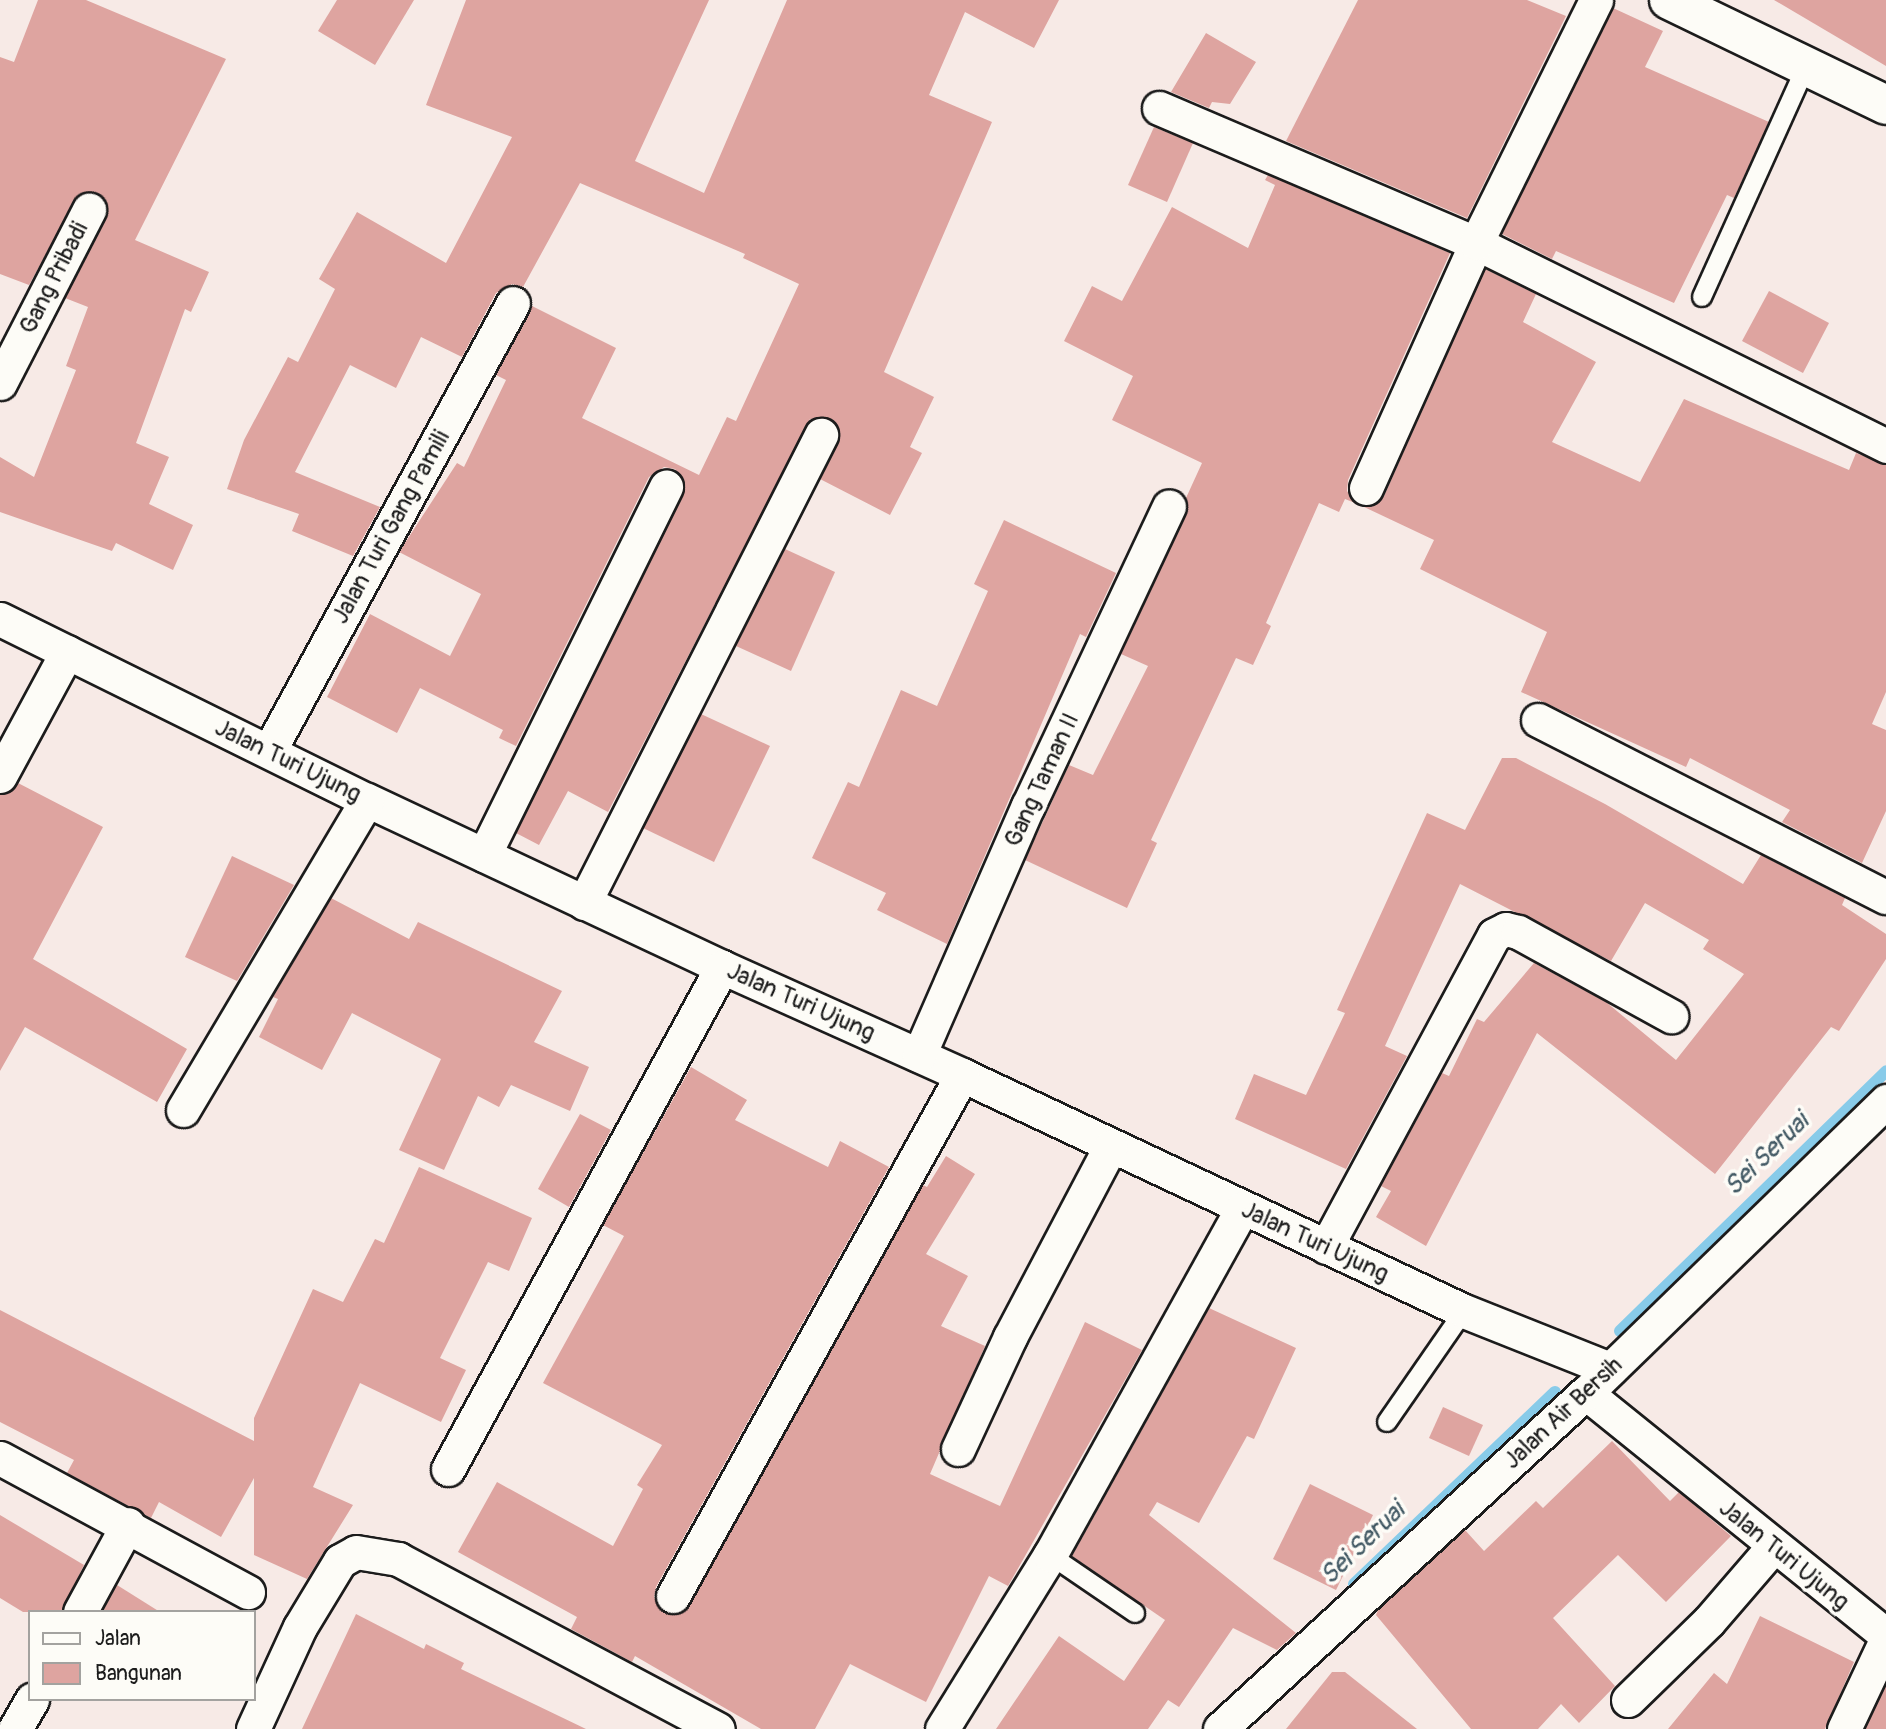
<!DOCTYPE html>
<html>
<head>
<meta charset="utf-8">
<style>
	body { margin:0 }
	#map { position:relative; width:1886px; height:1729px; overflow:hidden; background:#f7eae6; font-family:Pangolin,sans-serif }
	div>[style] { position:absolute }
	.stream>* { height:12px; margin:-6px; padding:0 6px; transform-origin:6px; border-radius:6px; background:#88cbe9 }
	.building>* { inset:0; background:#dea4a0 }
	.roads { filter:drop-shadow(2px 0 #1c1c1c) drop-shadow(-2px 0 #1c1c1c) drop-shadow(0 2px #1c1c1c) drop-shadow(0 -2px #1c1c1c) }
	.service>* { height:18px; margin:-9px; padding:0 9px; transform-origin:9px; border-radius:9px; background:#fdfcf7 }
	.minor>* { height:33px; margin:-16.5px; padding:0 16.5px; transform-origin:16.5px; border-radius:16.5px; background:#fdfcf7 }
	.tertiary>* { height:38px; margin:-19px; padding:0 19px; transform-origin:19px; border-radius:19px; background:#fdfcf7 }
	span { translate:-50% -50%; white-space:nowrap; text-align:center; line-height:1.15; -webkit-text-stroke:7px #fdfcf7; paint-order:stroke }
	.street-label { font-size:24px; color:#1c1c1c }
	.water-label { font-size:26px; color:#425964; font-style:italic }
	.legend { position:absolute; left:28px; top:1610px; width:228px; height:91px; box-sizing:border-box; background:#fdfcf7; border:2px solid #a3a29f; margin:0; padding:9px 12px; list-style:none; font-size:21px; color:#1c1c1c }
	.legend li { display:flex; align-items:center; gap:14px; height:35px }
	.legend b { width:35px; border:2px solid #a3a29f }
</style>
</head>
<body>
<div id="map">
	<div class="stream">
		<div style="left:1620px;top:1331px;width:372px;rotate:-44.3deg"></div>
		<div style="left:1354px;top:1584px;width:278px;rotate:-43.7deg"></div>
	</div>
	<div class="building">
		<div style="clip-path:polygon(38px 0,86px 0,226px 59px,135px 240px,209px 272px,191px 312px,185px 309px,136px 443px,169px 457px,149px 504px,193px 525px,173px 570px,116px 543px,112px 551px,0 512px,0 457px,34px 477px,76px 370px,66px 366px,88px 307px,65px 298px,108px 210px,98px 193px,79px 194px,29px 285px,0 274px,0 57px,14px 62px)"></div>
		<div style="clip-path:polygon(337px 0,414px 0,375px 65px,318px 31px)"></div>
		<div style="clip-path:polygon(466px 0,709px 0,635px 161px,704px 193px,787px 0,1059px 0,1034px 48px,965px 12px,929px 95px,992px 122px,884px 372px,934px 397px,910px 447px,922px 453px,890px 515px,820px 479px,840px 433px,829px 418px,810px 419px,608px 812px,568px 791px,539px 845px,516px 833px,683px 495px,685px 484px,675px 469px,664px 467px,649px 477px,516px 746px,499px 738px,503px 730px,420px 688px,397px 733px,327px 697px,370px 614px,450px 656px,481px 594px,399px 552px,457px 463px,464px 467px,506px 380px,496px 375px,532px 306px,616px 348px,582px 418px,699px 475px,727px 417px,736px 421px,799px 284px,743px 258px,745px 254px,580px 183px,523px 287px,512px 284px,496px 293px,462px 357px,421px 337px,396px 388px,350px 365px,295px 472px,380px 507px,353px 556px,292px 531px,299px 514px,227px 489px,244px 440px,288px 357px,298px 362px,335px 289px,319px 279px,357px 212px,446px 263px,512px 137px,426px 105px)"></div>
		<div style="clip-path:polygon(1358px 0,1527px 0,1566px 16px,1467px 218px,1286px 141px)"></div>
		<div style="clip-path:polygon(1774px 0,1886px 0,1886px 66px)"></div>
		<div style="clip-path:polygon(1613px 8px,1663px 31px,1645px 67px,1769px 122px,1734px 198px,1727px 195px,1674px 303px,1556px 251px,1552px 259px,1502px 234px)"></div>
		<div style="clip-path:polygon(1206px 33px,1256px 62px,1230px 104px,1212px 102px,1209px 108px,1171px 92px)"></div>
		<div style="clip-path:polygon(1154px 127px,1193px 143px,1167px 202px,1128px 185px)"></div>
		<div style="clip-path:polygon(1268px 175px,1450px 253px,1348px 480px,1347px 491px,1355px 503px,1345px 499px,1339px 512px,1319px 503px,1266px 623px,1271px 626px,1253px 665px,1236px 658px,1151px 840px,1157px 843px,1127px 908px,1025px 860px,1069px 765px,1093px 775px,1148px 666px,1121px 654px,1186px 514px,1186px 498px,1202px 463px,1112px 420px,1133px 376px,1064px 341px,1092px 286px,1122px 301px,1172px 207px,1248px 248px,1275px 185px,1265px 180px)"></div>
		<div style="clip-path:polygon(1485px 269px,1536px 294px,1523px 322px,1596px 362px,1552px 442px,1640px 482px,1684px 399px,1849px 470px,1856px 453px,1886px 465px,1886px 692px,1872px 724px,1886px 730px,1886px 811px,1862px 863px,1782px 822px,1790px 810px,1690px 758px,1686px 767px,1521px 692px,1547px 632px,1420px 569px,1434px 540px,1362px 506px,1377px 504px,1384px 496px)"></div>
		<div style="clip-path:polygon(1769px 291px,1829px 323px,1803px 373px,1742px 341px)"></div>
		<div style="clip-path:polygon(1004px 520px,1116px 573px,1086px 637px,1080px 634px,947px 944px,877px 910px,886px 893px,812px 858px,848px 782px,859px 787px,901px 690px,937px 706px,988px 591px,974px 584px)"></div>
		<div style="clip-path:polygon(785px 549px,835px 572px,791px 671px,736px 646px)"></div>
		<div style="clip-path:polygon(701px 714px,770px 746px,714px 862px,643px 828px)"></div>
		<div style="clip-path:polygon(1502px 758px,1516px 758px,1605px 804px,1743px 884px,1761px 855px,1845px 898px,1842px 905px,1886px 934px,1886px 959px,1839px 1031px,1831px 1027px,1715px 1174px,1537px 1033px,1426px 1246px,1376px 1217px,1391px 1191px,1381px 1186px,1442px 1073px,1449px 1076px,1477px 1019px,1484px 1022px,1534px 963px,1606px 1002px,1676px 1060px,1744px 974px,1703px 949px,1709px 940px,1645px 903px,1611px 961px,1460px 884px,1385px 1046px,1407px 1056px,1346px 1169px,1235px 1119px,1254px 1074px,1306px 1095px,1345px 1013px,1337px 1010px,1427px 813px,1465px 830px)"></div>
		<div style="clip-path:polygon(18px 783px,103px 827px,33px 959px,187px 1049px,157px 1102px,25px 1027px,0 1071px,0 795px)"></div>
		<div style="clip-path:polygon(232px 856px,294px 885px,237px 981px,185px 957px)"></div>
		<div style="clip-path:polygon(331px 898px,409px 939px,418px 922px,562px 991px,534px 1042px,589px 1067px,570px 1111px,511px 1085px,499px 1107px,478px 1096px,444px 1170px,399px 1150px,441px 1059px,352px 1013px,322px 1070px,259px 1037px,278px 999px,273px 997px)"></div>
		<div style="clip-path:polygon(691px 1067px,747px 1100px,735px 1120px,828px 1167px,840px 1141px,889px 1167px,656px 1587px,654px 1597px,663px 1612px,674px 1615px,690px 1605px,923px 1185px,927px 1187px,946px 1156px,975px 1174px,926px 1254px,968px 1276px,941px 1326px,985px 1346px,930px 1474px,1000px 1506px,1085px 1322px,1142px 1350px,1008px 1586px,989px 1576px,926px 1702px,850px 1664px,815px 1729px,761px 1729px,635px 1656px,632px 1662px,571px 1629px,577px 1617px,458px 1552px,497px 1482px,613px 1546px,643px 1489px,637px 1485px,662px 1445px,543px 1383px,624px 1236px,603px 1225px)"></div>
		<div style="clip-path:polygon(580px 1114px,611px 1130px,569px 1207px,538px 1189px)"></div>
		<div style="clip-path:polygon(419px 1167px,532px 1218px,509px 1271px,488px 1262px,440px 1358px,466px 1370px,441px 1422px,360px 1383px,313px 1487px,353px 1505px,307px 1579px,254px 1555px,254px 1478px,221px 1537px,159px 1502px,151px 1518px,67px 1473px,74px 1460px,0 1422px,0 1310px,254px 1441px,254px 1418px,313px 1289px,343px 1302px,375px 1239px,384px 1243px)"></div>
		<div style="clip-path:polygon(1209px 1308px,1296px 1348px,1254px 1439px,1247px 1436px,1199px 1523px,1157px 1502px,1149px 1515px,1296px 1633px,1277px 1650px,1233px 1628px,1179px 1707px,1168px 1700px,1148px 1729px,996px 1729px,1059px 1636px,1124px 1681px,1165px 1620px,1072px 1556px)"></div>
		<div style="clip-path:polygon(1443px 1407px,1483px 1425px,1469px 1456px,1429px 1438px)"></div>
		<div style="clip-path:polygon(1612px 1441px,1670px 1501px,1679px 1492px,1731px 1536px,1666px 1602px,1618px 1555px,1553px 1618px,1615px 1686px,1579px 1723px,1561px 1704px,1538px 1729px,1471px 1729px,1376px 1615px,1378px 1610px,1465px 1530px,1484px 1551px,1536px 1501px,1543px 1508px)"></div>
		<div style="clip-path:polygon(1310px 1484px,1373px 1515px,1336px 1590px,1273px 1559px)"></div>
		<div style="clip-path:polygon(0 1515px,84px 1565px,61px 1612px,23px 1612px,0 1598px)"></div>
		<div style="clip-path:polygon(117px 1585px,160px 1612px,102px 1612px)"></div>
		<div style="clip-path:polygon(356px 1614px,424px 1649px,426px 1644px,464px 1663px,461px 1669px,586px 1729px,302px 1729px)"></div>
		<div style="clip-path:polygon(1760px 1616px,1854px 1662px,1825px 1729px,1668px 1729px,1714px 1673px,1727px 1684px)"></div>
		<div style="clip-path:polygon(1332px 1672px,1345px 1672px,1417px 1729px,1286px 1729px)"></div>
		<div style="clip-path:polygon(1886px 1685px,1886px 1729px,1865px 1729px)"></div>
	</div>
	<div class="roads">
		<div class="service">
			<div style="left:1702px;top:297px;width:252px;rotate:-65.7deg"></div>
			<div style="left:1387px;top:1422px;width:135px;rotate:-55.3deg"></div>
			<div style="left:1050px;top:1555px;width:103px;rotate:34.3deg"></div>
		</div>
		<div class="minor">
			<div style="left:1159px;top:108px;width:345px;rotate:23.1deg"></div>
			<div style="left:1476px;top:243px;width:458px;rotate:26.3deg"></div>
			<div style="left:0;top:383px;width:195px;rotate:-62.8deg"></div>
			<div style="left:1366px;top:488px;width:269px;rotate:-65.8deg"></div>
			<div style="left:1476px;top:243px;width:271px;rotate:-63.7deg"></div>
			<div style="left:0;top:619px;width:409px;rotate:26.3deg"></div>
			<div style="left:367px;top:800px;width:392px;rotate:25.2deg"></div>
			<div style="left:722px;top:967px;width:263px;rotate:24.2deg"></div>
			<div style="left:962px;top:1075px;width:555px;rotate:25.18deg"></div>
			<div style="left:1464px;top:1311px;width:157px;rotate:21.7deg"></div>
			<div style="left:1538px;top:720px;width:390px;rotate:27deg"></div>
			<div style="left:269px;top:751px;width:510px;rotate:-61.43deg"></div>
			<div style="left:0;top:776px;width:141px;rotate:-61.6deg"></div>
			<div style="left:484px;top:855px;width:411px;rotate:-63.7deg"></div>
			<div style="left:584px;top:903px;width:525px;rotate:-63.14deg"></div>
			<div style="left:919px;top:1055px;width:272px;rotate:-66.4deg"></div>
			<div style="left:1028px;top:806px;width:331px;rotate:-64.8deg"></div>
			<div style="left:183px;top:1110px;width:360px;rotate:-59.3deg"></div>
			<div style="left:1326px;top:1247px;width:354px;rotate:-61.7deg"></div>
			<div style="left:1494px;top:935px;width:13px;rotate:-27deg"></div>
			<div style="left:1506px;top:929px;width:12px;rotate:14deg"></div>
			<div style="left:1518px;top:932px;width:175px;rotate:28.8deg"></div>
			<div style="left:1586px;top:1393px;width:385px;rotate:38.9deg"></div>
			<div style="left:958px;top:1449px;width:123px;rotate:-65.1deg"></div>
			<div style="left:1010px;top:1337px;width:215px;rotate:-62.2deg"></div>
			<div style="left:0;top:1458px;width:282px;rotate:28.4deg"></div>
			<div style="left:448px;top:1469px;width:572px;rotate:-61.37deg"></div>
			<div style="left:673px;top:1596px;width:596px;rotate:-60.98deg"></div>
			<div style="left:80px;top:1612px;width:100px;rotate:-61.4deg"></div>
			<div style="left:1628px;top:1700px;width:113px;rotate:-44.3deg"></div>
			<div style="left:1709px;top:1621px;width:96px;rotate:-49.2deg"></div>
			<div style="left:15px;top:1729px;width:34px;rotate:-60deg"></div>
			<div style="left:253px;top:1729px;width:112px;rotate:-65.3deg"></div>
			<div style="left:300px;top:1627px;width:77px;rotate:-58.8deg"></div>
			<div style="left:340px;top:1561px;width:18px;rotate:-29deg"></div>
			<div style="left:356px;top:1552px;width:43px;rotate:9.5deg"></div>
			<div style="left:398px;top:1559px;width:362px;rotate:28deg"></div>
			<div style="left:942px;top:1729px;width:205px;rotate:-58.2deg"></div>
			<div style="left:1050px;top:1555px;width:396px;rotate:-61deg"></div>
			<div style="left:1220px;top:1729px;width:497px;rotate:-42.6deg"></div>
			<div style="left:1586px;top:1393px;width:419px;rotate:-44.2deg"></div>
			<div style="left:1844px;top:1729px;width:98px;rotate:-64.7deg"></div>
		</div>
		<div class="tertiary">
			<div style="left:1669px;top:0;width:241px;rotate:25.8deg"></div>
		</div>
	</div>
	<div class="street-label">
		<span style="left:54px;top:278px;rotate:-63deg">Gang Pribadi</span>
		<span style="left:391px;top:527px;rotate:-61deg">Jalan Turi Gang Pamili</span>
		<span style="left:288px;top:761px;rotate:26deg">Jalan Turi Ujung</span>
		<span style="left:1042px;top:780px;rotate:-65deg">Gang Taman II</span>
		<span style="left:801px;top:1002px;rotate:24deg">Jalan Turi Ujung</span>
		<span style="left:1315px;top:1242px;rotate:25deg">Jalan Turi Ujung</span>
		<span style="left:1563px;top:1413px;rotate:-43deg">Jalan Air Bersih</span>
		<span style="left:1784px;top:1555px;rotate:39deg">Jalan Turi Ujung</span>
	</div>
	<div class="water-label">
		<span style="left:1767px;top:1155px;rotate:-44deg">Sei Seruai</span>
		<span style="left:1363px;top:1544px;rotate:-44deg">Sei Seruai</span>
	</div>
	<ul class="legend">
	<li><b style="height:9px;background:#fdfcf7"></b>Jalan</li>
	<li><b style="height:19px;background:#dea4a0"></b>Bangunan</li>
	</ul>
</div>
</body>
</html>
